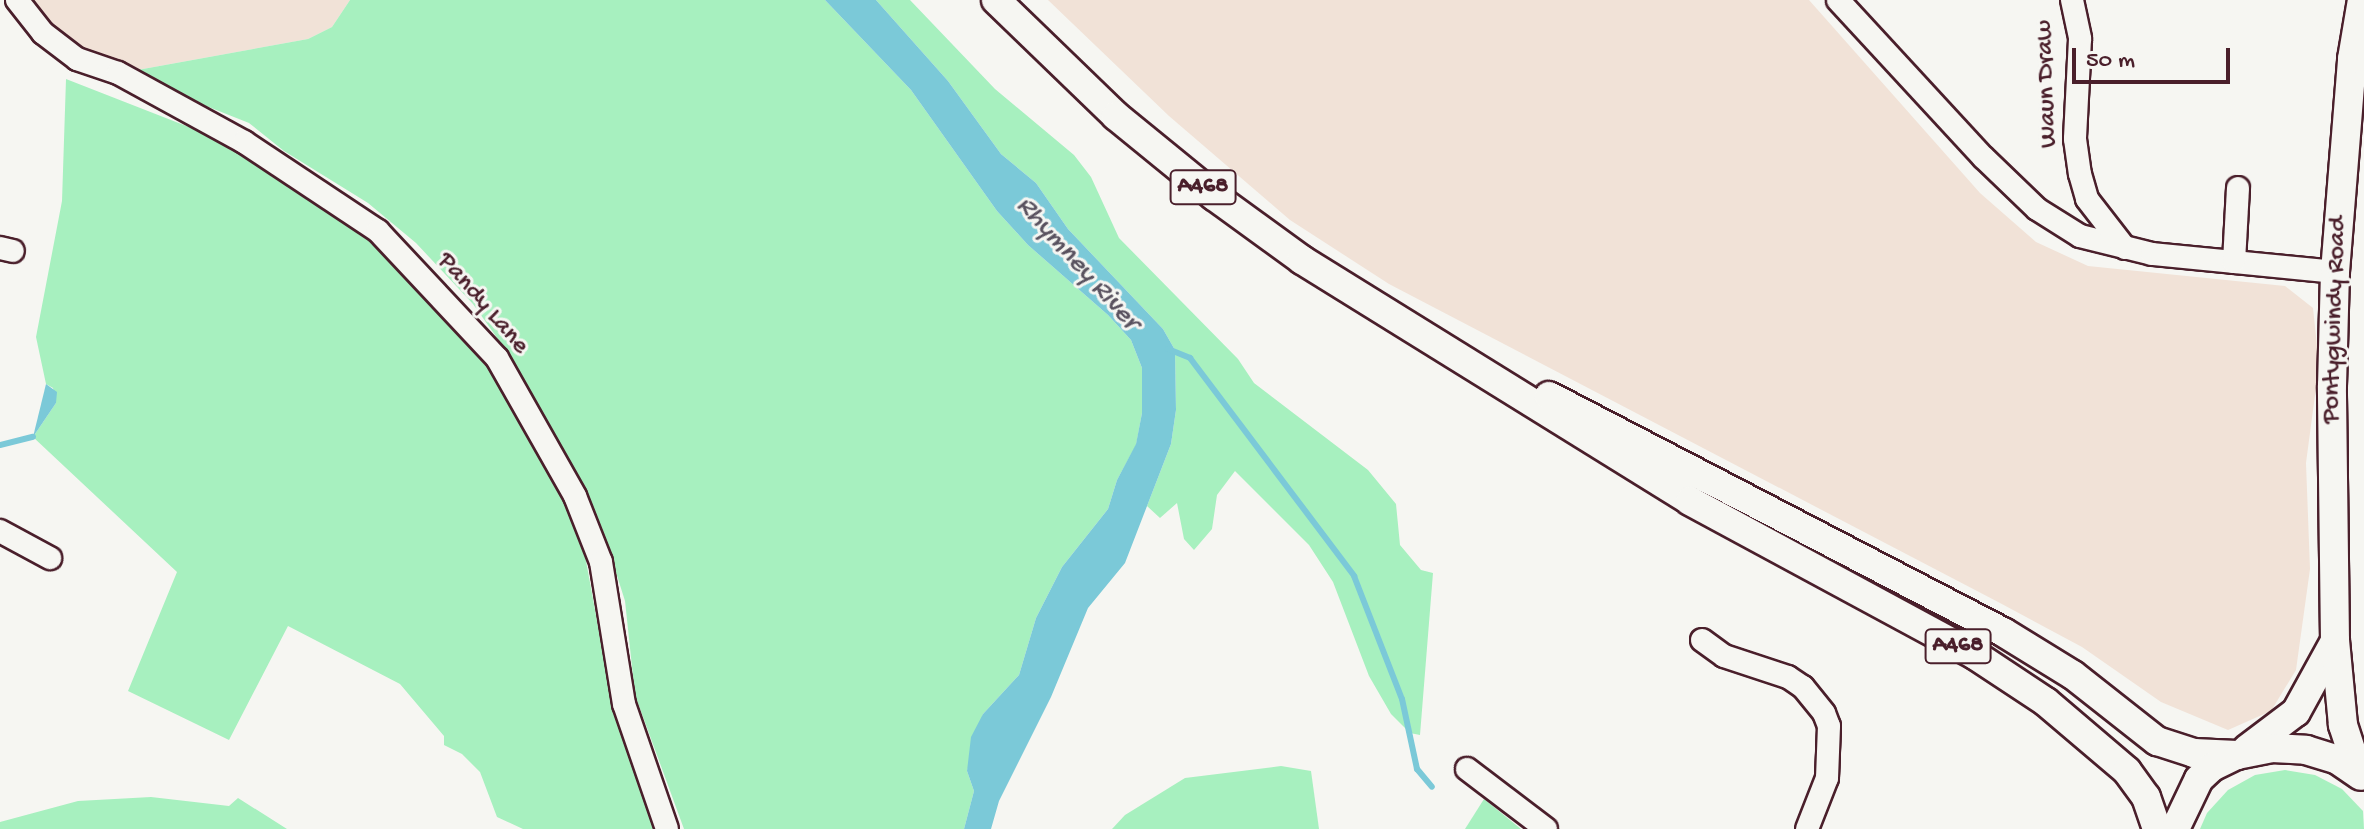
<!DOCTYPE html>
<html>
<head>
<meta charset="utf-8">
<style>
	body { margin:0 }
	#map { position:relative; width:2364px; height:829px; overflow:hidden; background:#f6f6f2; font-family:"Gochi Hand",sans-serif }
	div>[style] { position:absolute }
	.built>* { inset:0; background:#f1e2d7 }
	.green>* { inset:0; background:#a7f0bf }
	.water>* { inset:0; background:#7bc9d8 }
	.stream>* { height:6px; margin:-3px; padding:0 3px; transform-origin:3px; border-radius:3px; background:#7bc9d8 }
	.roads { filter:drop-shadow(2px 0 #4a1f2b) drop-shadow(-2px 0 #4a1f2b) drop-shadow(0 2px #4a1f2b) drop-shadow(0 -2px #4a1f2b) }
	.minor>* { height:22px; margin:-11px; padding:0 11px; transform-origin:11px; border-radius:11px; background:#f6f6f2 }
	.major>* { height:28px; margin:-14px; padding:0 14px; transform-origin:14px; border-radius:14px; background:#f6f6f2 }
	span { translate:-50% -50%; white-space:nowrap; text-align:center; line-height:1.15; -webkit-text-stroke:6px #f6f6f2; paint-order:stroke }
	.shield-label span { padding:2px 6px; background:#f6f6f2; border:2px solid; border-radius:6px; -webkit-text-stroke-width:0 }
	.shield-label { font-size:24px; color:#4a1f2b; font-weight:700 }
	.street-label { font-size:26px; color:#4a1f2b }
	.water-label { font-size:28px; color:#59525f; font-style:italic }
	.scale { position:absolute; left:2072px; top:48px; width:158px; height:36px; box-sizing:border-box; border:4px solid #4a1f2b; border-top:0; padding-left:10px; font-size:24px; line-height:28px; white-space:nowrap; color:#4a1f2b; -webkit-text-stroke:6px #f6f6f2; paint-order:stroke }
</style>
</head>
<body>
<div id="map">
	<div class="built">
		<div style="clip-path:polygon(29px 0,350px 0,332px 27px,308px 39px,132px 71px,80px 49px,49px 25px)"></div>
		<div style="clip-path:polygon(1048px 0,1809px 0,1980px 193px,2036px 242px,2088px 266px,2285px 286px,2313px 308px,2319px 365px,2306px 463px,2310px 569px,2296px 670px,2271px 711px,2228px 730px,2161px 702px,2082px 647px,2000px 603px,1389px 284px,1290px 220px,1169px 116px)"></div>
	</div>
	<div class="green">
		<div style="clip-path:polygon(350px 0,825px 0,911px 90px,997px 211px,1028px 245px,1108px 315px,1131px 340px,1142px 368px,1142px 413px,1136px 445px,1117px 480px,1108px 509px,1062px 567px,1036px 618px,1019px 675px,983px 714px,967px 771px,974px 791px,964px 829px,684px 829px,635px 695px,625px 601px,602px 528px,515px 363px,473px 304px,416px 243px,368px 203px,284px 151px,249px 123px,176px 94px,132px 71px,308px 39px,332px 27px)"></div>
		<div style="clip-path:polygon(876px 0,910px 0,995px 89px,1074px 155px,1091px 177px,1119px 238px,1238px 359px,1254px 383px,1368px 470px,1396px 504px,1400px 545px,1421px 570px,1433px 573px,1420px 735px,1410px 733px,1391px 714px,1369px 676px,1333px 582px,1309px 545px,1235px 471px,1217px 495px,1212px 529px,1194px 550px,1184px 539px,1177px 503px,1160px 518px,1147px 506px,1171px 444px,1176px 410px,1175px 350px,1163px 329px,1068px 229px,1036px 183px,1001px 154px,948px 81px)"></div>
		<div style="clip-path:polygon(66px 79px,217px 138px,388px 253px,490px 371px,568px 510px,584px 550px,609px 686px,656px 829px,523px 829px,497px 817px,480px 772px,462px 754px,444px 745px,444px 736px,400px 684px,288px 626px,229px 740px,128px 691px,177px 572px,33px 437px,56px 403px,53px 388px,46px 384px,36px 337px,62px 201px)"></div>
		<div style="clip-path:polygon(1281px 766px,1311px 771px,1319px 829px,1112px 829px,1125px 815px,1185px 778px)"></div>
		<div style="clip-path:polygon(2285px 770px,2315px 775px,2342px 789px,2363px 811px,2364px 829px,2200px 829px,2207px 813px,2228px 790px,2255px 775px)"></div>
		<div style="clip-path:polygon(151px 797px,229px 806px,238px 798px,287px 829px,0 829px,0 822px,78px 801px)"></div>
		<div style="clip-path:polygon(1484px 799px,1521px 829px,1465px 829px)"></div>
	</div>
	<div class="water">
		<div style="clip-path:polygon(825px 0,876px 0,948px 81px,1001px 154px,1036px 183px,1068px 229px,1163px 329px,1175px 350px,1176px 410px,1171px 444px,1125px 563px,1088px 608px,1051px 697px,999px 801px,991px 829px,964px 829px,974px 791px,967px 771px,971px 737px,983px 714px,1019px 675px,1036px 618px,1062px 567px,1108px 509px,1117px 480px,1136px 444px,1142px 413px,1142px 368px,1131px 340px,1108px 315px,1028px 245px,997px 211px,911px 90px)"></div>
		<div style="clip-path:polygon(46px 384px,57px 392px,56px 403px,33px 437px)"></div>
	</div>
	<div class="stream">
		<div style="left:1168px;top:349px;width:24px;rotate:22deg"></div>
		<div style="left:1190px;top:358px;width:273px;rotate:53deg"></div>
		<div style="left:1354px;top:576px;width:132px;rotate:68.7deg"></div>
		<div style="left:1402px;top:699px;width:72px;rotate:77.9deg"></div>
		<div style="left:1417px;top:769px;width:23px;rotate:50deg"></div>
		<div style="left:0;top:445px;width:34px;rotate:-14deg"></div>
	</div>
	<div class="roads">
		<div class="minor">
			<div style="left:17px;top:0;width:42px;rotate:51.8deg"></div>
			<div style="left:43px;top:33px;width:43px;rotate:37.4deg"></div>
			<div style="left:77px;top:59px;width:43px;rotate:18.9deg"></div>
			<div style="left:118px;top:73px;width:144px;rotate:28.7deg"></div>
			<div style="left:244px;top:142px;width:161px;rotate:33.6deg"></div>
			<div style="left:378px;top:231px;width:174px;rotate:46.9deg"></div>
			<div style="left:497px;top:358px;width:159px;rotate:60.5deg"></div>
			<div style="left:575px;top:496px;width:71px;rotate:68.5deg"></div>
			<div style="left:601px;top:562px;width:144px;rotate:80.8deg"></div>
			<div style="left:624px;top:704px;width:132px;rotate:71deg"></div>
			<div style="left:1838px;top:0;width:214px;rotate:47.3deg"></div>
			<div style="left:1983px;top:157px;width:75px;rotate:43.9deg"></div>
			<div style="left:2037px;top:209px;width:51px;rotate:32.1deg"></div>
			<div style="left:2080px;top:236px;width:74px;rotate:14deg"></div>
			<div style="left:2152px;top:254px;width:184px;rotate:5.6deg"></div>
			<div style="left:2072px;top:0;width:40px;rotate:78deg"></div>
			<div style="left:2080px;top:39px;width:100px;rotate:92.9deg"></div>
			<div style="left:2075px;top:139px;width:35px;rotate:82deg"></div>
			<div style="left:2080px;top:174px;width:26px;rotate:74deg"></div>
			<div style="left:2087px;top:199px;width:62px;rotate:52.2deg"></div>
			<div style="left:0;top:248px;width:13px;rotate:13deg"></div>
			<div style="left:2234px;top:262px;width:74px;rotate:-86.9deg"></div>
			<div style="left:0;top:531px;width:57px;rotate:28.4deg"></div>
			<div style="left:1702px;top:640px;width:27px;rotate:36deg"></div>
			<div style="left:1724px;top:656px;width:67px;rotate:18.2deg"></div>
			<div style="left:1788px;top:677px;width:18px;rotate:34deg"></div>
			<div style="left:1803px;top:687px;width:33px;rotate:51deg"></div>
			<div style="left:1824px;top:713px;width:14px;rotate:69deg"></div>
			<div style="left:1829px;top:726px;width:52px;rotate:92.2deg"></div>
			<div style="left:1827px;top:778px;width:55px;rotate:111.4deg"></div>
			<div style="left:1467px;top:769px;width:99px;rotate:37.2deg"></div>
		</div>
		<div class="major">
			<div style="left:996px;top:0;width:167px;rotate:44deg"></div>
			<div style="left:1116px;top:116px;width:127px;rotate:39.2deg"></div>
			<div style="left:1214px;top:196px;width:109px;rotate:36deg"></div>
			<div style="left:1302px;top:260px;width:457px;rotate:31.8deg"></div>
			<div style="left:1690px;top:501px;width:324px;rotate:28.4deg"></div>
			<div style="left:1975px;top:655px;width:85px;rotate:33.5deg"></div>
			<div style="left:2046px;top:702px;width:106px;rotate:40.4deg"></div>
			<div style="left:2127px;top:771px;width:32px;rotate:54deg"></div>
			<div style="left:2146px;top:797px;width:34px;rotate:71deg"></div>
			<div style="left:1549px;top:396px;width:512px;rotate:27.47deg"></div>
			<div style="left:2003px;top:632px;width:82px;rotate:31.6deg"></div>
			<div style="left:2073px;top:675px;width:107px;rotate:38.2deg"></div>
			<div style="left:2157px;top:741px;width:39px;rotate:18deg"></div>
			<div style="left:2194px;top:753px;width:43px;rotate:2.7deg"></div>
			<div style="left:2247px;top:749px;width:61px;rotate:-37.1deg"></div>
			<div style="left:2296px;top:712px;width:81px;rotate:-61.2deg"></div>
			<div style="left:2359px;top:774px;width:52px;rotate:-108.1deg"></div>
			<div style="left:2343px;top:725px;width:84px;rotate:-95.4deg"></div>
			<div style="left:2335px;top:641px;width:255px;rotate:-90.7deg"></div>
			<div style="left:2332px;top:386px;width:114px;rotate:-88.5deg"></div>
			<div style="left:2335px;top:272px;width:214px;rotate:-85.4deg"></div>
			<div style="left:2352px;top:59px;width:60px;rotate:-80.4deg"></div>
			<div style="left:2175px;top:829px;width:55px;rotate:-64.4deg"></div>
			<div style="left:2199px;top:779px;width:18px;rotate:-43deg"></div>
			<div style="left:2212px;top:767px;width:28px;rotate:-26deg"></div>
			<div style="left:2237px;top:755px;width:36px;rotate:-11deg"></div>
			<div style="left:2272px;top:748px;width:34px;rotate:3deg"></div>
			<div style="left:2306px;top:750px;width:31px;rotate:17deg"></div>
			<div style="left:2336px;top:759px;width:30px;rotate:34deg"></div>
		</div>
	</div>
	<div class="shield-label">
		<span style="left:1203px;top:187px">A468</span>
		<span style="left:1958px;top:646px">A468</span>
	</div>
	<div class="street-label">
		<span style="left:2048px;top:84px;rotate:-92deg">Waun Draw</span>
		<span style="left:482px;top:304px;rotate:49deg">Pandy Lane</span>
		<span style="left:2336px;top:320px;rotate:-88deg">Pontygwindy Road</span>
	</div>
	<div class="water-label">
		<span style="left:1077px;top:264px;rotate:48deg">Rhymney River</span>
	</div>
	<div class="scale">50 m</div>
</div>
</body>
</html>
